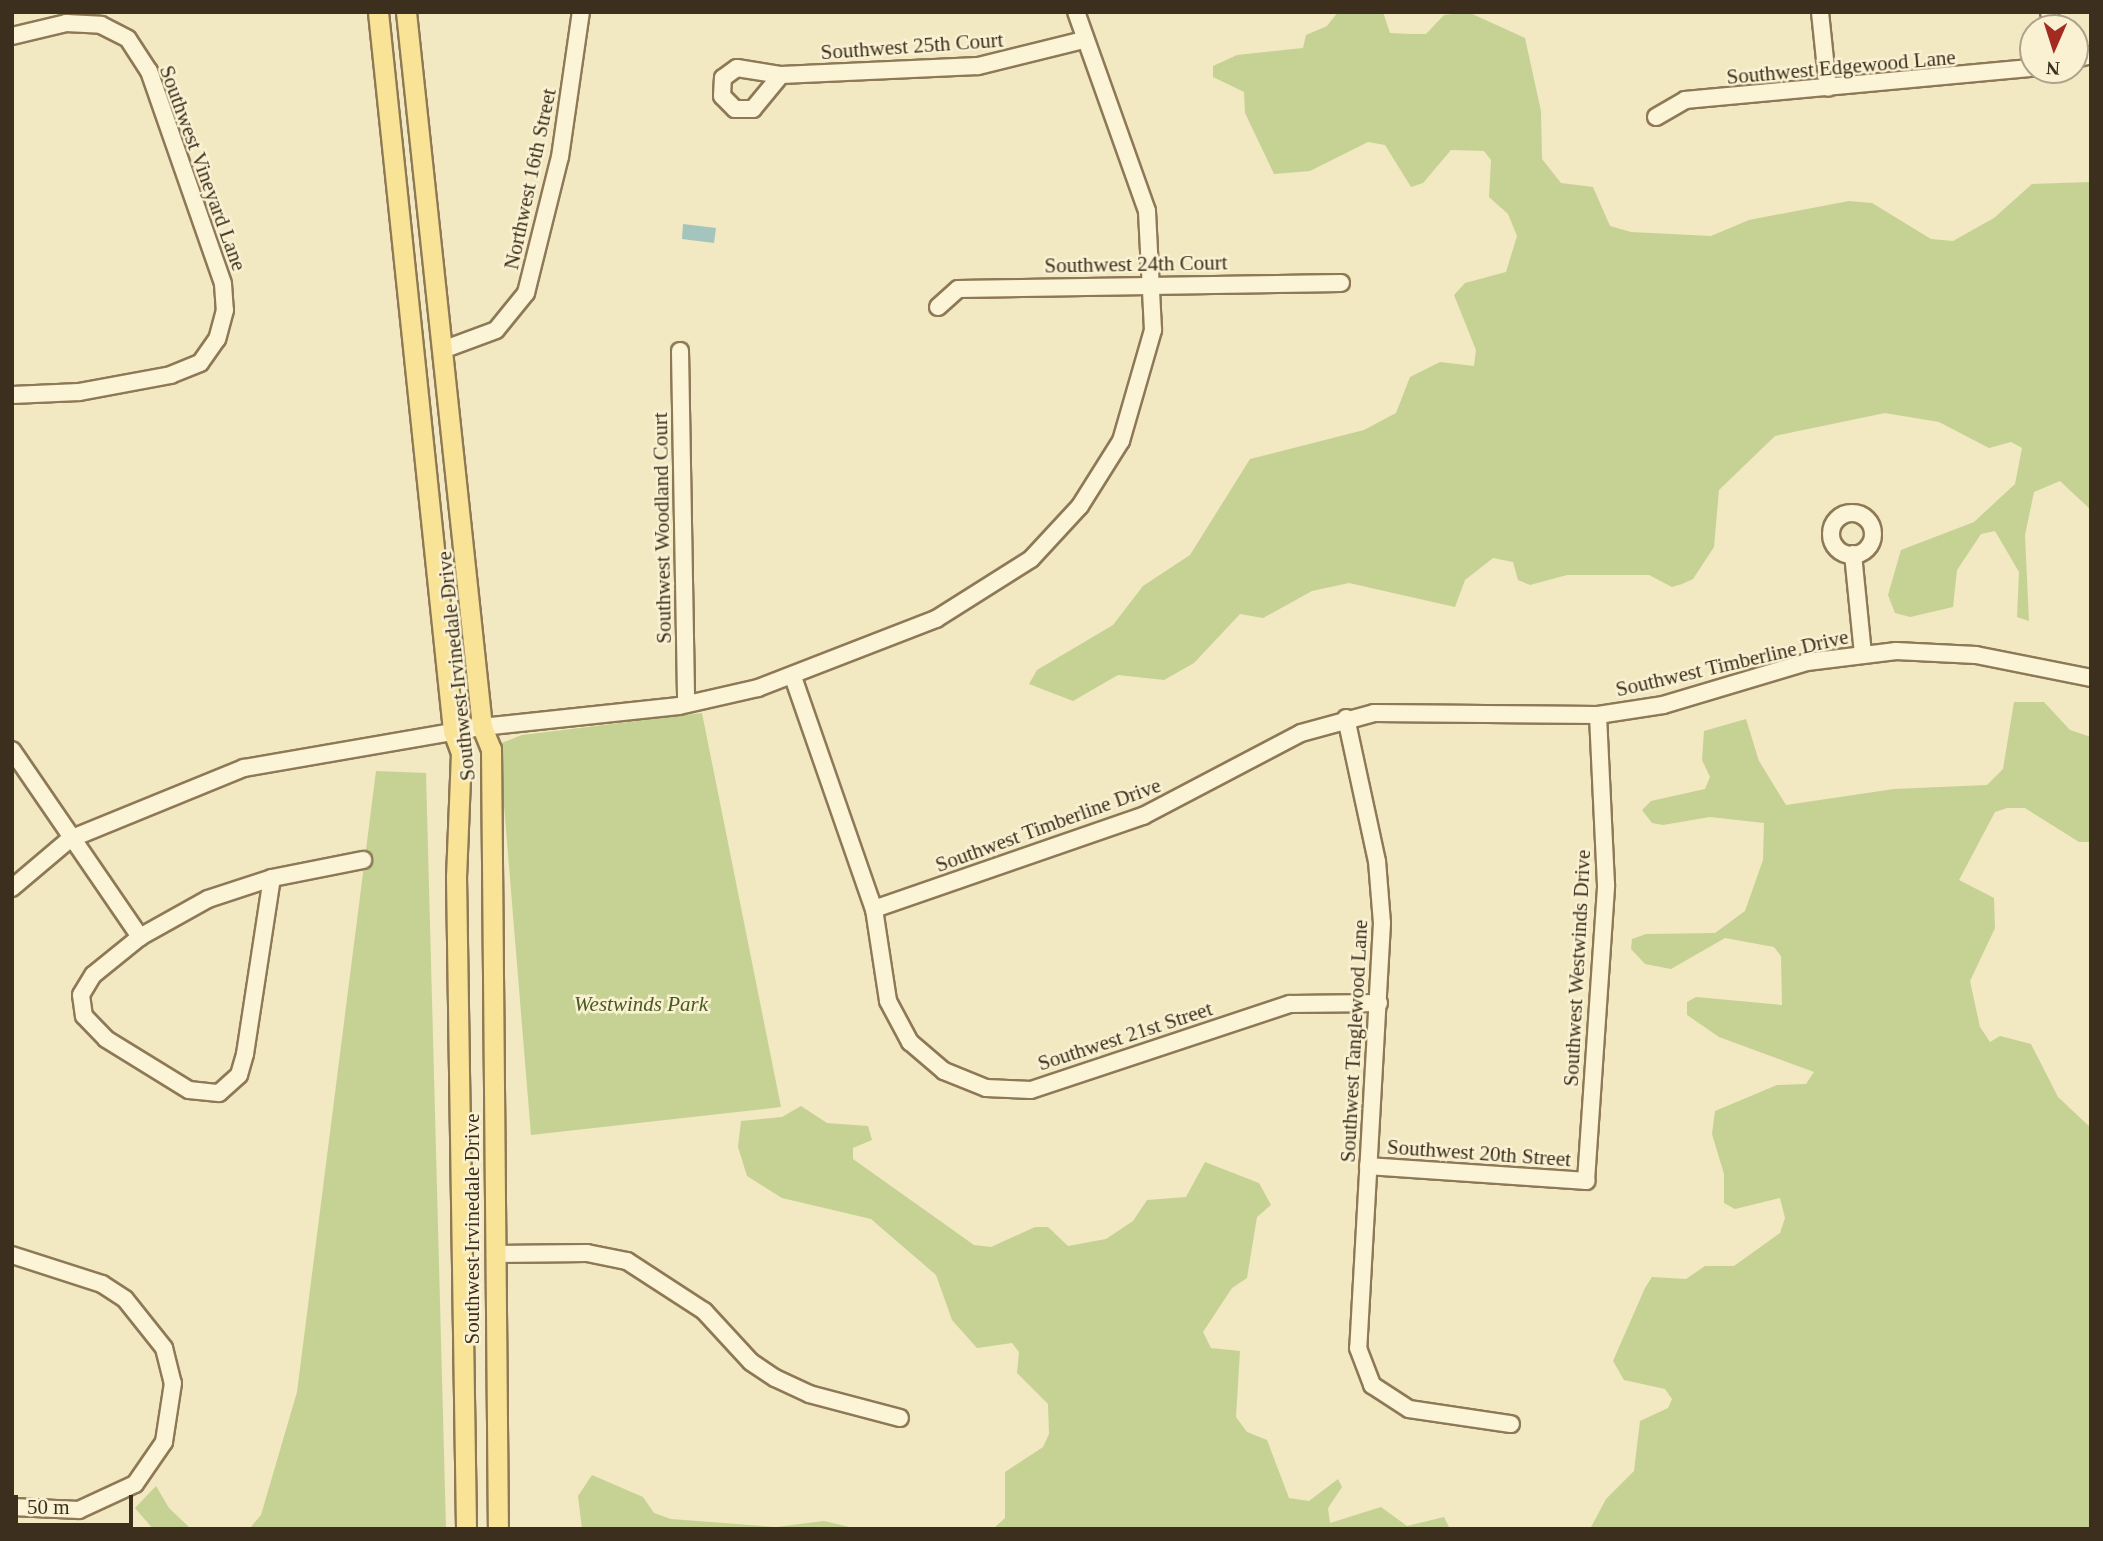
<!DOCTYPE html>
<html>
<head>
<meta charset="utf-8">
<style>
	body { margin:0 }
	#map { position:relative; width:2103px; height:1541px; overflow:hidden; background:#f2e8c2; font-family:"Times New Roman",serif }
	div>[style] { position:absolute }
	.green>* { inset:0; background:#c5d294 }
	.water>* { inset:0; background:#a4c4be }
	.roads { filter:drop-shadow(2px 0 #8e7957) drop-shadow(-2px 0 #8e7957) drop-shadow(0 2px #8e7957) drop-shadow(0 -2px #8e7957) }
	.minor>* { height:16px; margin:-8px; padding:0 8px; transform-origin:8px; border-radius:8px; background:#fcf4d6 }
	.minor>.ring { margin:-8px; padding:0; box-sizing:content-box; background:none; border:16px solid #fcf4d6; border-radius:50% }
	.major>* { height:19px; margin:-9.5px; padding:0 9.5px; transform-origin:9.5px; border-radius:9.5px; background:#f9e396 }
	span { translate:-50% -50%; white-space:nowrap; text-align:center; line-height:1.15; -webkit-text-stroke:5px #f9f1d2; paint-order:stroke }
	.street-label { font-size:21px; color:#3c2f1d }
	.park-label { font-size:21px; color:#475b21; font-style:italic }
	.frame { position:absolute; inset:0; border:14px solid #3c2f1d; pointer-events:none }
	.north { position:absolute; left:2019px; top:14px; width:70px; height:70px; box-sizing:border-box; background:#f9f1d2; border:2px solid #ada38a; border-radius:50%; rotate:183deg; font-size:19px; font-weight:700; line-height:28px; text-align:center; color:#3c2f1d }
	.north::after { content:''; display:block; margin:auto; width:24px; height:32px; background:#a32b21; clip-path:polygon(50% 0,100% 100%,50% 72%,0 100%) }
	.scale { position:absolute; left:14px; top:1495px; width:119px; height:32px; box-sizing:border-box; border:4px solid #3c2f1d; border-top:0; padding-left:9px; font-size:21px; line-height:24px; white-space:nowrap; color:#3c2f1d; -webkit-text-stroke:5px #f9f1d2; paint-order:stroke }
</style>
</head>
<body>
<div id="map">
	<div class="green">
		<div style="clip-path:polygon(1338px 12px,1383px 12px,1390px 33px,1412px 34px,1426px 34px,1444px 15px,1468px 12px,1525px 38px,1541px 111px,1542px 159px,1561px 183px,1593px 187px,1610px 226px,1631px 232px,1711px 236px,1749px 220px,1849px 201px,1872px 203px,1931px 239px,1953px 241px,1994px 218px,2032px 184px,2091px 182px,2091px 510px,2060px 481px,2034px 492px,2025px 535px,2029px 621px,2017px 617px,2019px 572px,1995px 531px,1981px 534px,1957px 570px,1953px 607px,1910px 617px,1895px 613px,1888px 595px,1901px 550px,1974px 522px,2015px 484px,2022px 448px,2011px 442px,1989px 448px,1939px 422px,1885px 413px,1775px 436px,1719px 490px,1714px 547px,1693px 579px,1682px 584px,1672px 587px,1649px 575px,1567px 575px,1530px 585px,1518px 580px,1513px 562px,1493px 558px,1465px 580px,1455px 607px,1349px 583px,1312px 591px,1263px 618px,1240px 614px,1194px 663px,1164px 680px,1118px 675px,1073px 701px,1029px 684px,1037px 670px,1113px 625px,1143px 586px,1190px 555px,1250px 459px,1364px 430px,1396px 413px,1410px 377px,1440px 362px,1474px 366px,1476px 350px,1454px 295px,1465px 283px,1506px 272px,1517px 236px,1508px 214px,1489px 197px,1491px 160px,1484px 151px,1451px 150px,1423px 183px,1411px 187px,1385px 145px,1368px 142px,1310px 171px,1274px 174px,1245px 113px,1244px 92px,1213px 77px,1213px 66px,1237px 55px,1303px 48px,1306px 35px,1327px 26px)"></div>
		<div style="clip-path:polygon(2014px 702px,2044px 702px,2070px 730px,2091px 737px,2091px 842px,2079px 842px,2025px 808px,2007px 808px,1995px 812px,1959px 880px,1994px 898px,1995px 928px,1970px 981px,1980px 1027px,1990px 1042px,2000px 1036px,2031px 1044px,2058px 1097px,2091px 1128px,2091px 1529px,1590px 1529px,1606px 1499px,1634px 1471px,1640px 1421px,1668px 1408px,1672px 1399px,1665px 1389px,1624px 1380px,1613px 1361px,1645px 1288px,1652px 1277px,1686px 1279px,1705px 1266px,1734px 1266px,1780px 1233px,1785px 1218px,1780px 1198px,1735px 1209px,1724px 1203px,1724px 1174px,1712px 1134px,1715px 1111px,1777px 1085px,1806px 1084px,1814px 1072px,1719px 1037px,1687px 1015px,1687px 1002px,1696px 997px,1782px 1005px,1781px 956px,1774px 947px,1725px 938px,1671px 969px,1645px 964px,1631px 949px,1632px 939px,1646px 934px,1715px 933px,1745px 911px,1763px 860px,1764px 823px,1710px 817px,1663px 825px,1652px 823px,1642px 810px,1651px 801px,1705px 789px,1710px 777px,1702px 760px,1704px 731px,1746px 719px,1759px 761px,1786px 805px,1894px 789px,1987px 785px,2003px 769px)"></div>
		<div style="clip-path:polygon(702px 713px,781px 1107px,531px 1135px,499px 744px,522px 735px)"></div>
		<div style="clip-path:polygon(376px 771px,426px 773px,446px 1529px,249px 1529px,261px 1515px,297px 1392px)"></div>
		<div style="clip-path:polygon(801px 1106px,827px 1123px,868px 1126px,872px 1140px,853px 1148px,853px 1159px,974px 1245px,991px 1247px,1035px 1227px,1048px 1227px,1068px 1246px,1106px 1239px,1133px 1221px,1147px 1200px,1186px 1197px,1205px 1162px,1259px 1183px,1271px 1205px,1257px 1217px,1247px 1278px,1232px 1288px,1203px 1332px,1211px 1348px,1240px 1351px,1236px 1417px,1247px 1432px,1267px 1440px,1289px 1498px,1309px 1501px,1338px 1479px,1342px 1487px,1328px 1508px,1330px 1523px,1381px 1507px,1407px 1526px,1444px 1517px,1450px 1529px,993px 1529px,1005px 1518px,1005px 1472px,1043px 1447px,1049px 1434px,1048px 1404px,1017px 1373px,1019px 1352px,1012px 1343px,977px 1348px,952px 1320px,936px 1275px,871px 1219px,782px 1198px,747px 1176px,738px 1147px,741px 1121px,782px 1117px)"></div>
		<div style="clip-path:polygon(592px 1475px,643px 1497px,654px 1513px,671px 1519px,776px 1527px,824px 1521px,858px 1529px,582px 1529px,578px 1496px)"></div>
		<div style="clip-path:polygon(156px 1486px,169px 1508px,191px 1529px,153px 1529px,135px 1508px)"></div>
	</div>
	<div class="water">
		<div style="clip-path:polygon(683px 224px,716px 228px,714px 243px,682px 239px)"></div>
	</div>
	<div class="roads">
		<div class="minor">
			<div style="left:1820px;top:12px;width:76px;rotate:84deg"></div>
			<div style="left:2049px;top:12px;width:16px;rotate:76deg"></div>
			<div style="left:12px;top:36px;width:56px;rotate:-13.5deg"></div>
			<div style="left:66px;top:23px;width:35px;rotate:3deg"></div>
			<div style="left:101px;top:25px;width:30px;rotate:27deg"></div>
			<div style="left:128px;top:39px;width:38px;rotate:57deg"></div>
			<div style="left:149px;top:71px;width:225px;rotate:70.8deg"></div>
			<div style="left:223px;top:284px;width:26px;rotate:86deg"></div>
			<div style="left:225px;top:310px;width:30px;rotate:105deg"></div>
			<div style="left:217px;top:339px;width:29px;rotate:125deg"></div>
			<div style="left:200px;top:363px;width:31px;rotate:158deg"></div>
			<div style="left:171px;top:375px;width:94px;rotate:169.5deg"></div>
			<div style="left:79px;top:392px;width:67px;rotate:177.4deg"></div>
			<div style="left:2075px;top:59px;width:16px;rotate:-14deg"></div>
			<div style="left:781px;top:75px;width:44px;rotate:129.5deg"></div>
			<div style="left:753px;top:109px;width:18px;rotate:180deg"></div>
			<div style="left:735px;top:109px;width:18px;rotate:-135deg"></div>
			<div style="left:722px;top:96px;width:18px;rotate:-87deg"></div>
			<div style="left:723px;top:78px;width:17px;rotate:-36deg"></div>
			<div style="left:737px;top:68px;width:45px;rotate:9deg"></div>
			<div style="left:781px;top:75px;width:197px;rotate:-2.6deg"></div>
			<div style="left:978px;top:66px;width:109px;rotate:-13.8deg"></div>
			<div style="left:1656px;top:117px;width:34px;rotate:-30deg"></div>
			<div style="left:1685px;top:100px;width:349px;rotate:-5.3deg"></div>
			<div style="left:938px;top:307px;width:27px;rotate:-42deg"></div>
			<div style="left:958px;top:289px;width:383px;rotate:-0.9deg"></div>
			<div style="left:445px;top:349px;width:54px;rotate:-20.4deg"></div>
			<div style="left:496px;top:330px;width:48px;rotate:-51deg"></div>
			<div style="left:526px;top:293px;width:140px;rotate:-76deg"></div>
			<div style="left:560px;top:157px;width:147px;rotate:-81.8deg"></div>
			<div style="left:680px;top:351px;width:353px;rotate:89deg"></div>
			<div class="ring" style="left:1831px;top:513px;width:26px;height:26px"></div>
			<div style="left:1853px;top:554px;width:100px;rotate:84.3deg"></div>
			<div style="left:793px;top:677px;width:246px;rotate:70.8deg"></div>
			<div style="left:874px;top:909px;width:93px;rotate:81.3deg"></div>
			<div style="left:888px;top:1001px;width:47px;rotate:61.8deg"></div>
			<div style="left:910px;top:1042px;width:45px;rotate:40.5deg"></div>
			<div style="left:944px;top:1071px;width:45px;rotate:22deg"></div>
			<div style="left:986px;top:1088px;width:45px;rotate:2.5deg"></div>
			<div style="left:1031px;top:1090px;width:273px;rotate:-18.4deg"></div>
			<div style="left:1290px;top:1004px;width:89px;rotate:-0.6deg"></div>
			<div style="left:1346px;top:718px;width:146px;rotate:77.8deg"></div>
			<div style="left:1377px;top:861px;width:62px;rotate:85.4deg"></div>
			<div style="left:1382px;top:923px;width:426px;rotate:93.2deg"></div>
			<div style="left:1358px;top:1348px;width:40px;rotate:69deg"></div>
			<div style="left:1372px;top:1385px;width:44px;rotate:33deg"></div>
			<div style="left:1409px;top:1409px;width:103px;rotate:8.4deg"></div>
			<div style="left:12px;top:750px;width:227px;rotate:55.6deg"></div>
			<div style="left:140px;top:937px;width:60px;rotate:141deg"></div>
			<div style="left:93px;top:975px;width:23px;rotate:121deg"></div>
			<div style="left:81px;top:995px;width:21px;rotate:82deg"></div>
			<div style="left:84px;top:1016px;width:32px;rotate:46deg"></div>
			<div style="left:106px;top:1039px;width:97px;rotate:31.6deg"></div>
			<div style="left:189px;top:1090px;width:30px;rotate:6deg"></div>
			<div style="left:219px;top:1093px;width:27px;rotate:-42deg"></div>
			<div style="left:239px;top:1075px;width:22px;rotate:-74deg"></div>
			<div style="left:245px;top:1054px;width:178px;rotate:-81.3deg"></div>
			<div style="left:272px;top:878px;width:67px;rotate:161.8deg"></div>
			<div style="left:208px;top:899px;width:78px;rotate:150.8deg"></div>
			<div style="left:272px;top:878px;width:93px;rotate:-11.2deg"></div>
			<div style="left:12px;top:888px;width:76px;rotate:-40.2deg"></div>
			<div style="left:70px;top:839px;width:188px;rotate:-22.2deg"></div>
			<div style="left:244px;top:768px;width:242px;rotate:-9.8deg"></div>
			<div style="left:482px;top:727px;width:198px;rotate:-6.1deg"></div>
			<div style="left:679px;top:706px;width:81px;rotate:-12.8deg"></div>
			<div style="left:758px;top:688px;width:191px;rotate:-21.2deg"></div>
			<div style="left:936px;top:619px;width:112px;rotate:-32.3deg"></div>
			<div style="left:1031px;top:559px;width:72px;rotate:-47.2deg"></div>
			<div style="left:1080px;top:506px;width:77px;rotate:-57.8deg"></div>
			<div style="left:1121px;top:441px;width:116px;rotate:-73.9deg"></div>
			<div style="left:1153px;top:330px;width:119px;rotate:-92.9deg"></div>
			<div style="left:1147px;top:211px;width:211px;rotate:-109.6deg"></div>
			<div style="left:874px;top:909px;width:285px;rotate:-19.1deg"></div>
			<div style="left:1143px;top:816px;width:178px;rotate:-27.7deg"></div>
			<div style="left:1301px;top:733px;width:76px;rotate:-15.3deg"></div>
			<div style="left:1374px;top:713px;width:224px;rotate:0.5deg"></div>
			<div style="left:1598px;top:715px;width:66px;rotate:-8.7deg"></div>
			<div style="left:1663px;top:705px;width:150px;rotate:-16.6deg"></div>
			<div style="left:1807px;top:662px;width:90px;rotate:-7deg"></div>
			<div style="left:1896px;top:651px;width:80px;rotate:2.9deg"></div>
			<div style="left:1976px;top:655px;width:117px;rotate:11.3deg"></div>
			<div style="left:1368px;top:1166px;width:219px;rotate:3.9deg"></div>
			<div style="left:1586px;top:1181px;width:297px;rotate:-86.1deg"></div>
			<div style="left:1606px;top:885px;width:170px;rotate:-92.7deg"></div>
			<div style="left:495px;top:1254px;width:92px;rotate:-0.6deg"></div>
			<div style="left:587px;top:1253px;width:41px;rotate:11.3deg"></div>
			<div style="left:627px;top:1261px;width:92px;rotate:33deg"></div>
			<div style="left:704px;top:1311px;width:69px;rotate:47.3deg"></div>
			<div style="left:751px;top:1362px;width:29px;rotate:34deg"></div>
			<div style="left:775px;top:1378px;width:38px;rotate:25deg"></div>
			<div style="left:809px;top:1394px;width:94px;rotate:14.8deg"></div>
			<div style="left:12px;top:1255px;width:95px;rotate:17.9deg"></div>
			<div style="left:102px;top:1284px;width:27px;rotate:33deg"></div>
			<div style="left:125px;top:1299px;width:63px;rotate:51.5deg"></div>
			<div style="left:164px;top:1348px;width:36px;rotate:76deg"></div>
			<div style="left:173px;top:1383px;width:60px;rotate:98.7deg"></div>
			<div style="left:164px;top:1442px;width:51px;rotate:124.6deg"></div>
			<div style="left:135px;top:1484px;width:62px;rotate:155.1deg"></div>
			<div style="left:79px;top:1510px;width:67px;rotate:-177.4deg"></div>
		</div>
		<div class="major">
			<div style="left:378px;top:12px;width:723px;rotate:84.04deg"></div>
			<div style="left:453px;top:731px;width:23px;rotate:70deg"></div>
			<div style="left:461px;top:753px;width:123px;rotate:92.3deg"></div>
			<div style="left:456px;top:876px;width:653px;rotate:89.12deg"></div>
			<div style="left:406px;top:12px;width:719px;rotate:83.93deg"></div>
			<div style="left:482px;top:727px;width:24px;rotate:68deg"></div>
			<div style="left:491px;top:749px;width:780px;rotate:89.49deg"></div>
		</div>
	</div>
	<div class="street-label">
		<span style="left:912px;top:46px;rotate:-4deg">Southwest 25th Court</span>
		<span style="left:1841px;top:67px;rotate:-5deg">Southwest Edgewood Lane</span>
		<span style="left:203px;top:168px;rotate:70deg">Southwest Vineyard Lane</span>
		<span style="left:530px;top:179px;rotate:-78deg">Northwest 16th Street</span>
		<span style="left:1136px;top:264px;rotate:-1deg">Southwest 24th Court</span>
		<span style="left:662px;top:528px;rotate:-91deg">Southwest Woodland Court</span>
		<span style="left:1732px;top:663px;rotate:-13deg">Southwest Timberline Drive</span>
		<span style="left:456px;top:666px;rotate:-96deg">Southwest Irvinedale Drive</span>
		<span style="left:1048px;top:825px;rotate:-20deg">Southwest Timberline Drive</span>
		<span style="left:1577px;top:968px;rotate:-87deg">Southwest Westwinds Drive</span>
		<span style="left:1125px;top:1036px;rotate:-18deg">Southwest 21st Street</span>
		<span style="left:1354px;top:1041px;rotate:-87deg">Southwest Tanglewood Lane</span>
		<span style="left:1479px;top:1153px;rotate:4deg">Southwest 20th Street</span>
		<span style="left:472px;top:1229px;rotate:-90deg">Southwest Irvinedale Drive</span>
	</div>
	<div class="park-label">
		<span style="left:641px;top:1004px">Westwinds Park</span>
	</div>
	<div class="frame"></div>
	<div class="north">N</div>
	<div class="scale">50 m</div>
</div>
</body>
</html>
